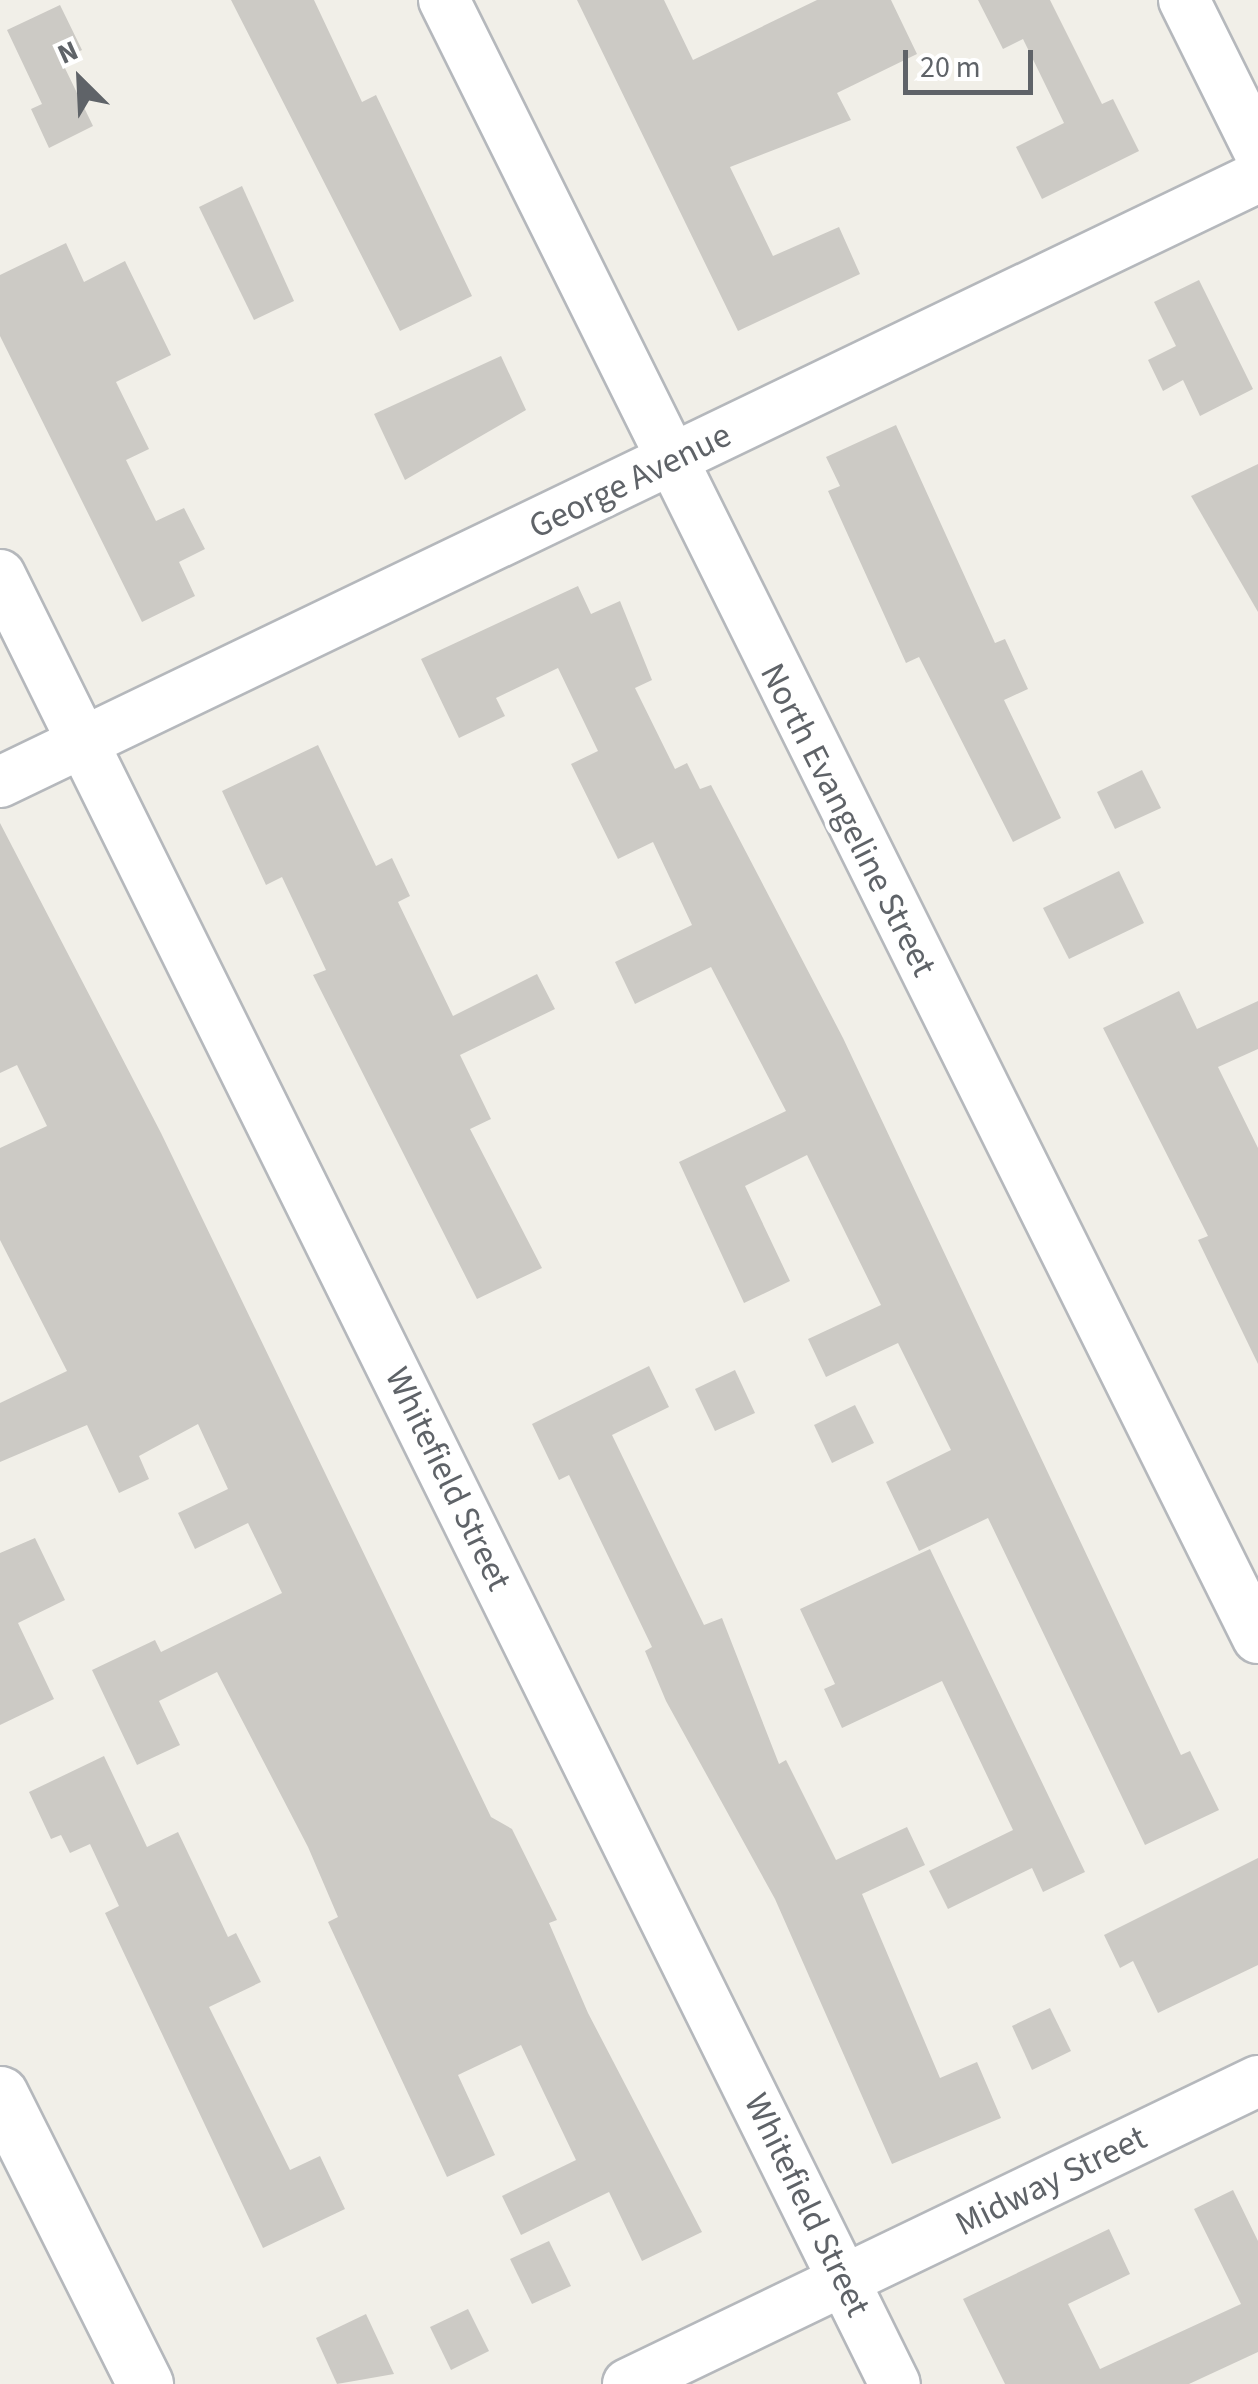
<!DOCTYPE html>
<html>
<head>
<meta charset="utf-8">
<style>
	body { margin:0 }
	#map { position:relative; width:1258px; height:2384px; overflow:hidden; background:#f1efe8; font-family:"Source Sans 3",sans-serif }
	div>[style] { position:absolute }
	.building>* { inset:0; background:#cccac5 }
	.roads { filter:drop-shadow(2px 0 #b5b8bc) drop-shadow(-2px 0 #b5b8bc) drop-shadow(0 2px #b5b8bc) drop-shadow(0 -2px #b5b8bc) }
	.minor>* { height:50px; margin:-25px; padding:0 25px; transform-origin:25px; border-radius:25px; background:#fff }
	.secondary>* { height:55px; margin:-27.5px; padding:0 27.5px; transform-origin:27.5px; border-radius:27.5px; background:#fff }
	span { translate:-50% -50%; white-space:nowrap; text-align:center; line-height:1.15; -webkit-text-stroke:9px #fff; paint-order:stroke }
	.street-label { font-size:35px; color:#5f6368 }
	.north { position:absolute; left:30px; top:30px; width:100px; height:100px; -webkit-text-stroke:8px #fff; paint-order:stroke; rotate:336deg; font-size:28px; font-weight:700; line-height:40px; text-align:center; color:#5f6368 }
	.north::after { content:''; display:block; margin:auto; width:35px; height:45px; background:#5f6368; clip-path:polygon(50% 0,100% 100%,50% 72%,0 100%) }
	.scale { position:absolute; left:903px; top:50px; width:130px; height:45px; box-sizing:border-box; border:5px solid #5f6368; border-top:0; padding-left:12px; font-size:30px; line-height:35px; white-space:nowrap; color:#5f6368; -webkit-text-stroke:8px #fff; paint-order:stroke }
</style>
</head>
<body>
<div id="map">
	<div class="building">
		<div style="clip-path:polygon(231px 0,314px 0,362px 102px,376px 95px,472px 296px,400px 331px)"></div>
		<div style="clip-path:polygon(577px 0,664px 0,693px 60px,817px 0,891px 0,917px 54px,837px 93px,851px 120px,730px 167px,773px 256px,839px 227px,860px 274px,738px 331px)"></div>
		<div style="clip-path:polygon(978px 0,1050px 0,1102px 104px,1113px 99px,1139px 151px,1042px 199px,1016px 147px,1064px 123px,1023px 39px,1003px 49px)"></div>
		<div style="clip-path:polygon(60px 5px,82px 50px,61px 60px,93px 126px,49px 148px,31px 109px,42px 104px,7px 30px)"></div>
		<div style="clip-path:polygon(242px 186px,294px 301px,254px 320px,199px 207px)"></div>
		<div style="clip-path:polygon(66px 243px,84px 282px,125px 261px,171px 355px,116px 382px,149px 449px,126px 460px,156px 521px,184px 508px,205px 549px,179px 562px,195px 596px,142px 622px,0 336px,0 275px)"></div>
		<div style="clip-path:polygon(1199px 280px,1253px 389px,1200px 416px,1183px 380px,1163px 391px,1148px 360px,1176px 346px,1154px 302px)"></div>
		<div style="clip-path:polygon(501px 356px,526px 410px,405px 480px,374px 414px)"></div>
		<div style="clip-path:polygon(896px 425px,995px 643px,1005px 639px,1028px 689px,1004px 700px,1061px 818px,1013px 842px,919px 657px,906px 663px,828px 491px,840px 486px,826px 457px)"></div>
		<div style="clip-path:polygon(1258px 464px,1258px 612px,1191px 496px)"></div>
		<div style="clip-path:polygon(578px 586px,591px 614px,620px 601px,652px 680px,635px 688px,675px 769px,687px 763px,700px 789px,711px 785px,843px 1038px,1181px 1755px,1190px 1751px,1219px 1810px,1145px 1845px,988px 1518px,919px 1551px,886px 1482px,951px 1450px,898px 1343px,826px 1377px,808px 1339px,881px 1305px,807px 1155px,745px 1186px,790px 1281px,744px 1303px,679px 1162px,786px 1111px,711px 967px,635px 1004px,615px 962px,692px 925px,653px 842px,618px 859px,571px 764px,598px 751px,558px 668px,496px 698px,505px 716px,459px 738px,421px 659px)"></div>
		<div style="clip-path:polygon(318px 745px,376px 866px,392px 858px,410px 896px,398px 902px,453px 1016px,537px 974px,555px 1009px,460px 1055px,491px 1119px,470px 1129px,542px 1268px,477px 1299px,313px 975px,326px 970px,282px 877px,266px 885px,222px 791px)"></div>
		<div style="clip-path:polygon(1142px 770px,1161px 808px,1115px 829px,1097px 792px)"></div>
		<div style="clip-path:polygon(0 823px,161px 1133px,491px 1817px,512px 1829px,557px 1920px,549px 1923px,588px 2013px,702px 2232px,642px 2261px,609px 2192px,521px 2235px,502px 2196px,576px 2160px,521px 2045px,458px 2075px,495px 2155px,447px 2177px,328px 1922px,338px 1917px,308px 1847px,217px 1672px,159px 1701px,180px 1745px,137px 1765px,92px 1670px,155px 1640px,161px 1652px,282px 1593px,248px 1523px,195px 1549px,178px 1513px,228px 1489px,198px 1424px,139px 1456px,149px 1479px,119px 1493px,87px 1425px,0 1462px,0 1403px,67px 1371px,0 1240px,0 1148px,47px 1126px,17px 1065px,0 1073px)"></div>
		<div style="clip-path:polygon(1119px 871px,1144px 923px,1069px 959px,1043px 908px)"></div>
		<div style="clip-path:polygon(1179px 991px,1197px 1029px,1258px 1001px,1258px 1049px,1218px 1067px,1258px 1148px,1258px 1364px,1198px 1240px,1208px 1236px,1103px 1028px)"></div>
		<div style="clip-path:polygon(649px 1366px,669px 1407px,612px 1435px,704px 1625px,722px 1618px,779px 1764px,786px 1760px,836px 1860px,907px 1827px,925px 1865px,862px 1894px,940px 2078px,977px 2062px,1001px 2118px,892px 2164px,775px 1899px,666px 1701px,645px 1651px,652px 1647px,569px 1475px,559px 1480px,532px 1424px)"></div>
		<div style="clip-path:polygon(735px 1370px,755px 1413px,715px 1431px,695px 1389px)"></div>
		<div style="clip-path:polygon(855px 1405px,874px 1443px,832px 1463px,814px 1425px)"></div>
		<div style="clip-path:polygon(35px 1538px,65px 1600px,18px 1623px,54px 1699px,0 1725px,0 1553px)"></div>
		<div style="clip-path:polygon(930px 1549px,1085px 1872px,1043px 1892px,1032px 1868px,948px 1909px,929px 1871px,1013px 1830px,942px 1681px,842px 1728px,824px 1689px,835px 1684px,800px 1609px)"></div>
		<div style="clip-path:polygon(104px 1756px,147px 1847px,178px 1832px,228px 1937px,236px 1933px,261px 1982px,209px 2007px,290px 2170px,320px 2156px,345px 2209px,263px 2248px,105px 1913px,119px 1906px,90px 1844px,70px 1853px,61px 1835px,51px 1839px,29px 1792px)"></div>
		<div style="clip-path:polygon(1258px 1858px,1258px 1965px,1158px 2013px,1133px 1961px,1120px 1968px,1104px 1935px)"></div>
		<div style="clip-path:polygon(1050px 2008px,1071px 2051px,1032px 2070px,1012px 2026px)"></div>
		<div style="clip-path:polygon(1233px 2190px,1258px 2241px,1258px 2352px,1189px 2384px,1005px 2384px,963px 2299px,1109px 2229px,1130px 2274px,1068px 2304px,1100px 2369px,1241px 2304px,1194px 2209px)"></div>
		<div style="clip-path:polygon(549px 2241px,571px 2286px,532px 2304px,510px 2259px)"></div>
		<div style="clip-path:polygon(468px 2309px,489px 2351px,451px 2370px,430px 2327px)"></div>
		<div style="clip-path:polygon(366px 2314px,394px 2374px,337px 2384px,316px 2338px)"></div>
	</div>
	<div class="roads">
		<div class="minor">
			<div style="left:444px;top:0;width:1829px;rotate:63.58deg"></div>
			<div style="left:1184px;top:0;width:166px;rotate:63.6deg"></div>
			<div style="left:0;top:575px;width:2018px;rotate:63.68deg"></div>
			<div style="left:0;top:782px;width:1396px;rotate:-25.68deg"></div>
			<div style="left:628px;top:2384px;width:699px;rotate:-25.69deg"></div>
		</div>
		<div class="secondary">
			<div style="left:0;top:2094px;width:324px;rotate:63.4deg"></div>
		</div>
	</div>
	<div class="street-label">
		<span style="left:630px;top:481px;rotate:-26deg">George Avenue</span>
		<span style="left:848px;top:820px;rotate:63deg">North Evangeline Street</span>
		<span style="left:448px;top:1479px;rotate:64deg">Whitefield Street</span>
		<span style="left:1051px;top:2181px;rotate:-26deg">Midway Street</span>
		<span style="left:807px;top:2205px;rotate:64deg">Whitefield Street</span>
	</div>
	<div class="north">N</div>
	<div class="scale">20 m</div>
</div>
</body>
</html>
